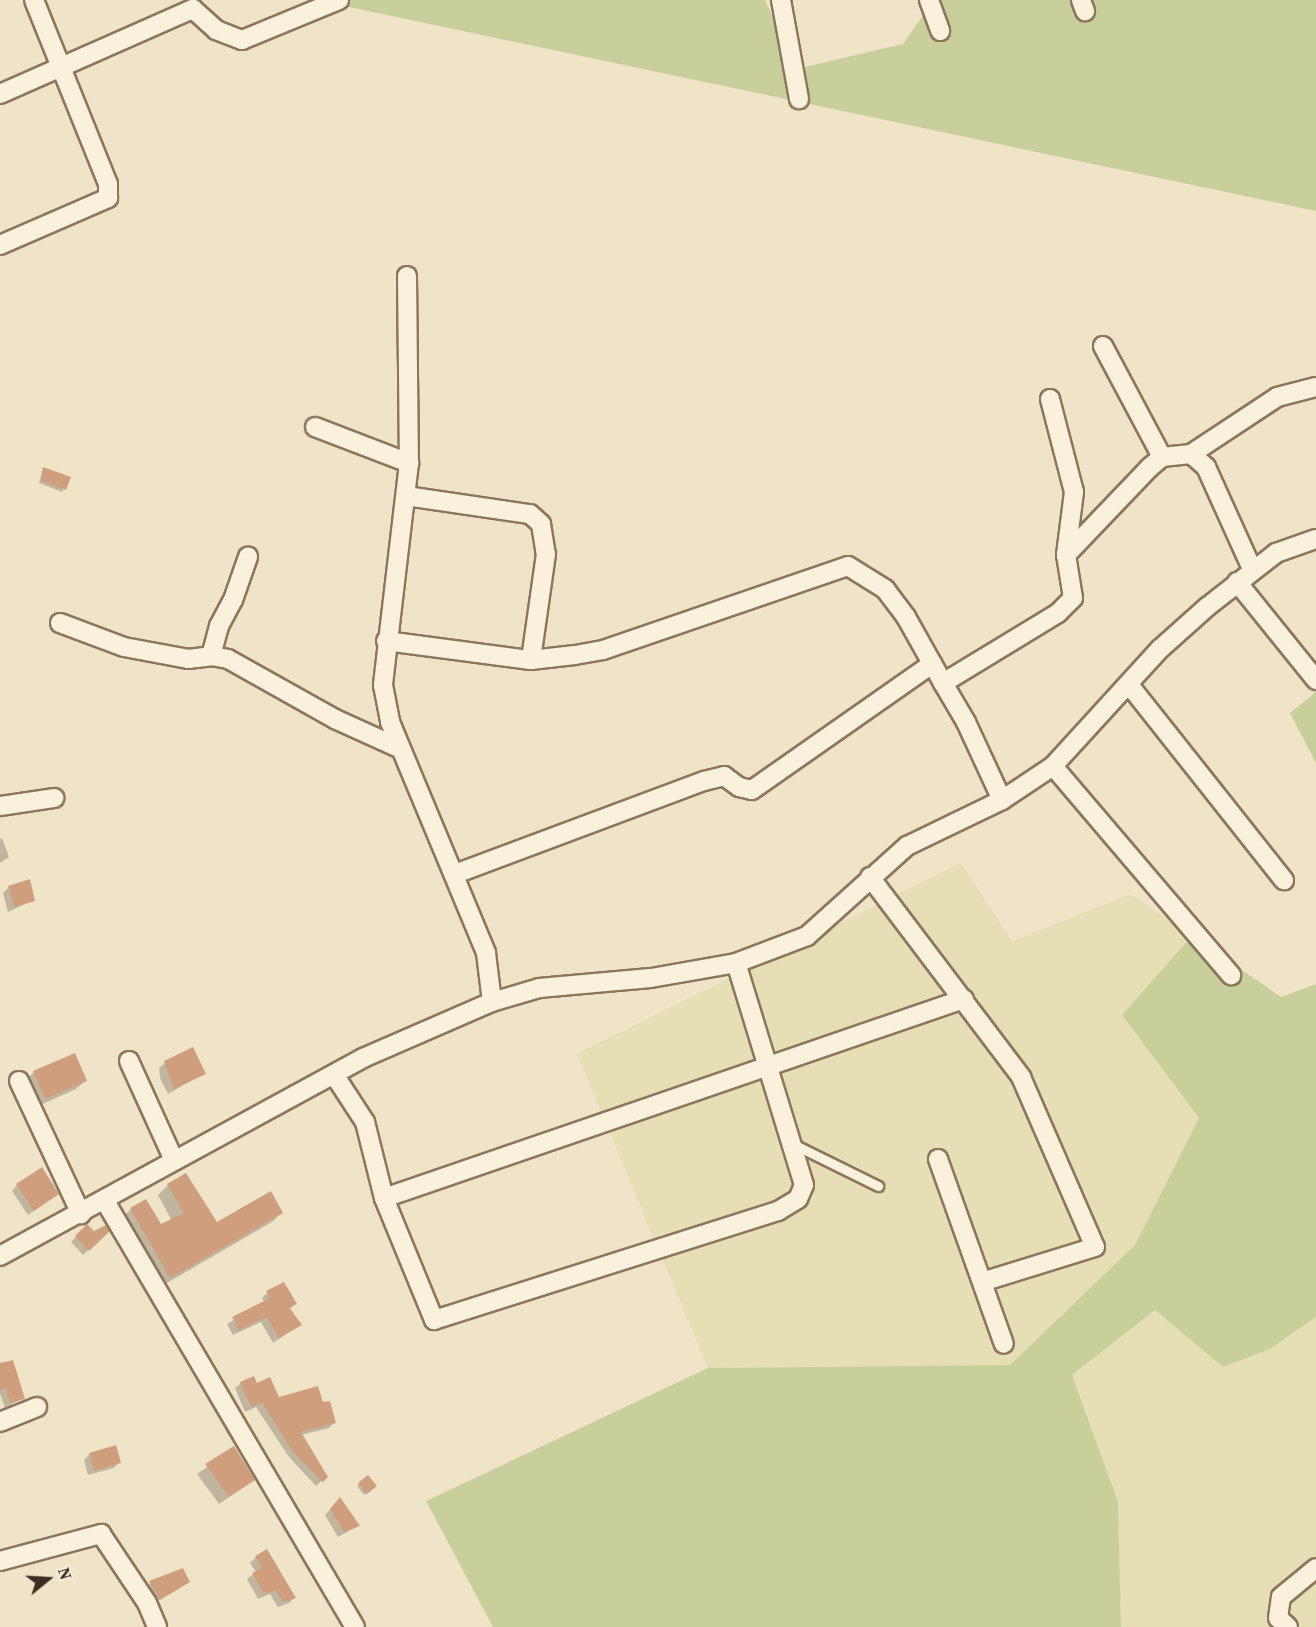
<!DOCTYPE html>
<html>
<head>
<meta charset="utf-8">
<style>
	body { margin:0 }
	#map { position:relative; width:1316px; height:1627px; overflow:hidden; background:#f0e4c8; font-family:"Source Serif 4",serif }
	div>[style] { position:absolute }
	.farmland>* { inset:0; background:#e6deb5 }
	.green>* { inset:0; background:#c9cf9b }
	.shadow>* { inset:0; background:#0003 }
	.building>* { inset:0; background:#cf9f7d }
	.roads { filter:drop-shadow(2px 0 #8d765c) drop-shadow(-2px 0 #8d765c) drop-shadow(0 2px #8d765c) drop-shadow(0 -2px #8d765c) }
	.lane>* { height:9px; margin:-4.5px; padding:0 4.5px; transform-origin:4.5px; border-radius:4.5px; background:#faf1dc }
	.street>* { height:18px; margin:-9px; padding:0 9px; transform-origin:9px; border-radius:9px; background:#faf1dc }
	span { translate:-50% -50%; white-space:nowrap; text-align:center; line-height:1.15; -webkit-text-stroke:5px #f7eed8; paint-order:stroke }
	.north { position:absolute; left:18px; top:1549px; width:60px; height:60px; -webkit-text-stroke:4px #f7eed8; paint-order:stroke; rotate:72deg; font-size:16px; font-weight:700; line-height:24px; text-align:center; color:#3d2e20 }
	.north::after { content:''; display:block; margin:auto; width:21px; height:27px; background:#3d2e20; clip-path:polygon(50% 0,100% 100%,50% 72%,0 100%) }
</style>
</head>
<body>
<div id="map">
	<div class="farmland">
		<div style="clip-path:polygon(961px 863px,1012px 941px,1131px 894px,1192px 936px,1122px 1015px,1200px 1118px,1135px 1245px,1010px 1365px,708px 1368px,577px 1054px)"></div>
		<div style="clip-path:polygon(1155px 1310px,1224px 1367px,1270px 1349px,1316px 1317px,1316px 1627px,1121px 1627px,1118px 1502px,1072px 1375px)"></div>
	</div>
	<div class="green">
		<div style="clip-path:polygon(316px 0,765px 0,796px 69px,903px 44px,934px 0,1316px 0,1316px 211px)"></div>
		<div style="clip-path:polygon(1316px 692px,1316px 763px,1290px 713px)"></div>
		<div style="clip-path:polygon(1192px 936px,1281px 997px,1316px 984px,1316px 1317px,1270px 1349px,1223px 1367px,1155px 1310px,1072px 1375px,1118px 1502px,1121px 1627px,493px 1627px,426px 1501px,708px 1368px,1010px 1365px,1135px 1245px,1199px 1118px,1122px 1015px)"></div>
	</div>
	<div class="shadow">
		<div style="clip-path:polygon(43px 469px,69px 478px,62px 492px,39px 483px)"></div>
		<div style="clip-path:polygon(2px 838px,9px 857px,0 863px,0 839px)"></div>
		<div style="clip-path:polygon(9px 887px,34px 900px,8px 912px,3px 893px)"></div>
		<div style="clip-path:polygon(165px 1063px,204px 1073px,168px 1094px,160px 1078px,159px 1068px)"></div>
		<div style="clip-path:polygon(34px 1072px,85px 1081px,76px 1089px,36px 1107px,25px 1081px)"></div>
		<div style="clip-path:polygon(17px 1185px,57px 1194px,28px 1215px,12px 1191px)"></div>
		<div style="clip-path:polygon(168px 1185px,216px 1224px,282px 1212px,272px 1222px,160px 1287px,121px 1219px,131px 1209px,161px 1226px,172px 1221px,158px 1195px)"></div>
		<div style="clip-path:polygon(87px 1226px,93px 1233px,108px 1231px,83px 1255px,71px 1242px)"></div>
		<div style="clip-path:polygon(267px 1293px,295px 1304px,289px 1310px,300px 1325px,273px 1343px,261px 1322px,233px 1335px,227px 1324px,264px 1302px,262px 1298px)"></div>
		<div style="clip-path:polygon(0 1365px,23px 1398px,5px 1408px,0 1394px)"></div>
		<div style="clip-path:polygon(241px 1383px,257px 1385px,278px 1399px,334px 1423px,329px 1428px,301px 1435px,326px 1477px,316px 1486px,289px 1457px,256px 1407px,245px 1412px,235px 1388px)"></div>
		<div style="clip-path:polygon(234px 1448px,254px 1480px,219px 1504px,197px 1474px)"></div>
		<div style="clip-path:polygon(90px 1454px,119px 1462px,114px 1468px,88px 1475px,84px 1460px)"></div>
		<div style="clip-path:polygon(368px 1477px,375px 1486px,364px 1495px,357px 1486px)"></div>
		<div style="clip-path:polygon(335px 1504px,358px 1526px,338px 1537px,325px 1515px)"></div>
		<div style="clip-path:polygon(256px 1557px,294px 1598px,289px 1603px,278px 1607px,270px 1594px,258px 1599px,247px 1579px,256px 1572px,250px 1563px)"></div>
		<div style="clip-path:polygon(182px 1570px,188px 1582px,153px 1604px,144px 1587px)"></div>
	</div>
	<div class="building">
		<div style="clip-path:polygon(43px 467px,71px 477px,66px 490px,41px 481px)"></div>
		<div style="clip-path:polygon(30px 879px,35px 901px,14px 907px,8px 886px)"></div>
		<div style="clip-path:polygon(193px 1047px,206px 1074px,174px 1089px,164px 1061px)"></div>
		<div style="clip-path:polygon(75px 1053px,87px 1081px,45px 1099px,33px 1071px)"></div>
		<div style="clip-path:polygon(42px 1167px,59px 1194px,34px 1211px,16px 1184px)"></div>
		<div style="clip-path:polygon(186px 1173px,217px 1222px,271px 1191px,283px 1213px,170px 1278px,130px 1208px,146px 1199px,161px 1224px,184px 1213px,167px 1184px)"></div>
		<div style="clip-path:polygon(87px 1224px,94px 1231px,106px 1225px,110px 1231px,89px 1251px,75px 1236px)"></div>
		<div style="clip-path:polygon(284px 1282px,297px 1304px,289px 1307px,302px 1325px,279px 1338px,267px 1317px,239px 1330px,232px 1317px,270px 1298px,266px 1291px)"></div>
		<div style="clip-path:polygon(13px 1360px,25px 1399px,10px 1403px,6px 1388px,0 1390px,0 1363px)"></div>
		<div style="clip-path:polygon(254px 1376px,257px 1383px,270px 1377px,279px 1397px,318px 1386px,323px 1402px,330px 1401px,336px 1423px,301px 1432px,328px 1477px,323px 1482px,293px 1452px,262px 1403px,251px 1407px,240px 1382px)"></div>
		<div style="clip-path:polygon(116px 1445px,121px 1463px,94px 1471px,89px 1453px)"></div>
		<div style="clip-path:polygon(234px 1446px,255px 1480px,229px 1497px,205px 1464px)"></div>
		<div style="clip-path:polygon(368px 1475px,377px 1486px,367px 1494px,358px 1483px)"></div>
		<div style="clip-path:polygon(340px 1497px,360px 1526px,344px 1532px,330px 1509px)"></div>
		<div style="clip-path:polygon(267px 1549px,296px 1598px,283px 1602px,276px 1590px,264px 1594px,252px 1573px,262px 1568px,255px 1556px)"></div>
		<div style="clip-path:polygon(183px 1568px,190px 1582px,160px 1600px,149px 1581px)"></div>
	</div>
	<div class="roads">
		<div class="lane">
			<div style="left:793px;top:1144px;width:95px;rotate:26.3deg"></div>
		</div>
		<div class="street">
			<div style="left:781px;top:0;width:101px;rotate:79.7deg"></div>
			<div style="left:929px;top:0;width:33px;rotate:70deg"></div>
			<div style="left:1081px;top:0;width:12px;rotate:70deg"></div>
			<div style="left:0;top:94px;width:211px;rotate:-23.8deg"></div>
			<div style="left:193px;top:9px;width:31px;rotate:42deg"></div>
			<div style="left:216px;top:30px;width:28px;rotate:21deg"></div>
			<div style="left:242px;top:40px;width:105px;rotate:-22.4deg"></div>
			<div style="left:0;top:245px;width:118px;rotate:-23.5deg"></div>
			<div style="left:108px;top:198px;width:14px;rotate:-90deg"></div>
			<div style="left:108px;top:184px;width:198px;rotate:-111.9deg"></div>
			<div style="left:407px;top:276px;width:187px;rotate:89.4deg"></div>
			<div style="left:409px;top:463px;width:224px;rotate:96.7deg"></div>
			<div style="left:383px;top:685px;width:38px;rotate:79deg"></div>
			<div style="left:390px;top:722px;width:250px;rotate:67.4deg"></div>
			<div style="left:486px;top:953px;width:49px;rotate:83deg"></div>
			<div style="left:1103px;top:346px;width:126px;rotate:62deg"></div>
			<div style="left:315px;top:427px;width:101px;rotate:21deg"></div>
			<div style="left:1191px;top:454px;width:103px;rotate:-33.5deg"></div>
			<div style="left:1277px;top:397px;width:40px;rotate:-14.4deg"></div>
			<div style="left:406px;top:496px;width:125px;rotate:8.3deg"></div>
			<div style="left:530px;top:514px;width:15px;rotate:42deg"></div>
			<div style="left:541px;top:524px;width:30px;rotate:81deg"></div>
			<div style="left:546px;top:554px;width:107px;rotate:98.1deg"></div>
			<div style="left:1066px;top:555px;width:120px;rotate:-46.3deg"></div>
			<div style="left:1149px;top:468px;width:17px;rotate:-40deg"></div>
			<div style="left:1162px;top:457px;width:29px;rotate:-6deg"></div>
			<div style="left:1191px;top:454px;width:20px;rotate:41deg"></div>
			<div style="left:1206px;top:467px;width:112px;rotate:65.7deg"></div>
			<div style="left:1237px;top:582px;width:126px;rotate:51.1deg"></div>
			<div style="left:60px;top:623px;width:68px;rotate:20.6deg"></div>
			<div style="left:124px;top:647px;width:65px;rotate:10.6deg"></div>
			<div style="left:188px;top:659px;width:23px;rotate:-7deg"></div>
			<div style="left:211px;top:656px;width:17px;rotate:10deg"></div>
			<div style="left:228px;top:659px;width:123px;rotate:29.3deg"></div>
			<div style="left:335px;top:719px;width:72px;rotate:24.4deg"></div>
			<div style="left:386px;top:641px;width:146px;rotate:7.5deg"></div>
			<div style="left:531px;top:660px;width:44px;rotate:-6.5deg"></div>
			<div style="left:575px;top:655px;width:28px;rotate:-10deg"></div>
			<div style="left:603px;top:650px;width:259px;rotate:-18.9deg"></div>
			<div style="left:848px;top:566px;width:44px;rotate:31.9deg"></div>
			<div style="left:885px;top:589px;width:35px;rotate:53deg"></div>
			<div style="left:906px;top:617px;width:76px;rotate:60.7deg"></div>
			<div style="left:211px;top:656px;width:31px;rotate:-75deg"></div>
			<div style="left:219px;top:626px;width:30px;rotate:-62deg"></div>
			<div style="left:233px;top:600px;width:46px;rotate:-70.8deg"></div>
			<div style="left:1130px;top:686px;width:248px;rotate:51.6deg"></div>
			<div style="left:1053px;top:766px;width:275px;rotate:49.6deg"></div>
			<div style="left:1002px;top:800px;width:86px;rotate:-114.8deg"></div>
			<div style="left:966px;top:722px;width:45px;rotate:-120.5deg"></div>
			<div style="left:943px;top:683px;width:135px;rotate:-31.3deg"></div>
			<div style="left:1058px;top:613px;width:21px;rotate:-45deg"></div>
			<div style="left:1073px;top:598px;width:44px;rotate:-99.2deg"></div>
			<div style="left:1066px;top:555px;width:64px;rotate:-82.8deg"></div>
			<div style="left:1074px;top:492px;width:96px;rotate:-104.5deg"></div>
			<div style="left:0;top:806px;width:55px;rotate:-8.4deg"></div>
			<div style="left:455px;top:874px;width:266px;rotate:-20.5deg"></div>
			<div style="left:704px;top:781px;width:21px;rotate:-14deg"></div>
			<div style="left:724px;top:776px;width:19px;rotate:36deg"></div>
			<div style="left:739px;top:787px;width:13px;rotate:13deg"></div>
			<div style="left:752px;top:790px;width:220px;rotate:-35deg"></div>
			<div style="left:870px;top:877px;width:251px;rotate:52.9deg"></div>
			<div style="left:1021px;top:1077px;width:185px;rotate:66.5deg"></div>
			<div style="left:1095px;top:1247px;width:118px;rotate:162.8deg"></div>
			<div style="left:129px;top:1061px;width:109px;rotate:65.6deg"></div>
			<div style="left:335px;top:1076px;width:55px;rotate:56.9deg"></div>
			<div style="left:365px;top:1122px;width:78px;rotate:76deg"></div>
			<div style="left:384px;top:1198px;width:132px;rotate:67.7deg"></div>
			<div style="left:434px;top:1320px;width:361px;rotate:-17.6deg"></div>
			<div style="left:778px;top:1211px;width:23px;rotate:-31deg"></div>
			<div style="left:798px;top:1199px;width:15px;rotate:-67deg"></div>
			<div style="left:804px;top:1185px;width:232px;rotate:-107deg"></div>
			<div style="left:19px;top:1081px;width:147px;rotate:65deg"></div>
			<div style="left:938px;top:1159px;width:196px;rotate:70.4deg"></div>
			<div style="left:384px;top:1198px;width:613px;rotate:-18.94deg"></div>
			<div style="left:105px;top:1201px;width:494px;rotate:59.6deg"></div>
			<div style="left:0;top:1256px;width:413px;rotate:-28.6deg"></div>
			<div style="left:363px;top:1058px;width:141px;rotate:-23.5deg"></div>
			<div style="left:492px;top:1002px;width:49px;rotate:-16.6deg"></div>
			<div style="left:539px;top:988px;width:112px;rotate:-5.1deg"></div>
			<div style="left:651px;top:978px;width:86px;rotate:-10deg"></div>
			<div style="left:736px;top:963px;width:76px;rotate:-20.8deg"></div>
			<div style="left:807px;top:936px;width:135px;rotate:-42deg"></div>
			<div style="left:907px;top:846px;width:106px;rotate:-25.8deg"></div>
			<div style="left:1002px;top:800px;width:61px;rotate:-33.7deg"></div>
			<div style="left:1053px;top:766px;width:159px;rotate:-47.6deg"></div>
			<div style="left:1160px;top:649px;width:63px;rotate:-41.8deg"></div>
			<div style="left:1207px;top:607px;width:88px;rotate:-38deg"></div>
			<div style="left:1276px;top:553px;width:42px;rotate:-19.3deg"></div>
			<div style="left:0;top:1422px;width:40px;rotate:-22deg"></div>
			<div style="left:0;top:1561px;width:105px;rotate:-15deg"></div>
			<div style="left:101px;top:1534px;width:83px;rotate:56.3deg"></div>
			<div style="left:147px;top:1603px;width:26px;rotate:67deg"></div>
			<div style="left:1288px;top:1627px;width:13px;rotate:-138deg"></div>
			<div style="left:1278px;top:1618px;width:21px;rotate:-82deg"></div>
			<div style="left:1281px;top:1597px;width:45px;rotate:-39.6deg"></div>
		</div>
	</div>
	<div class="north">N</div>
</div>
</body>
</html>
